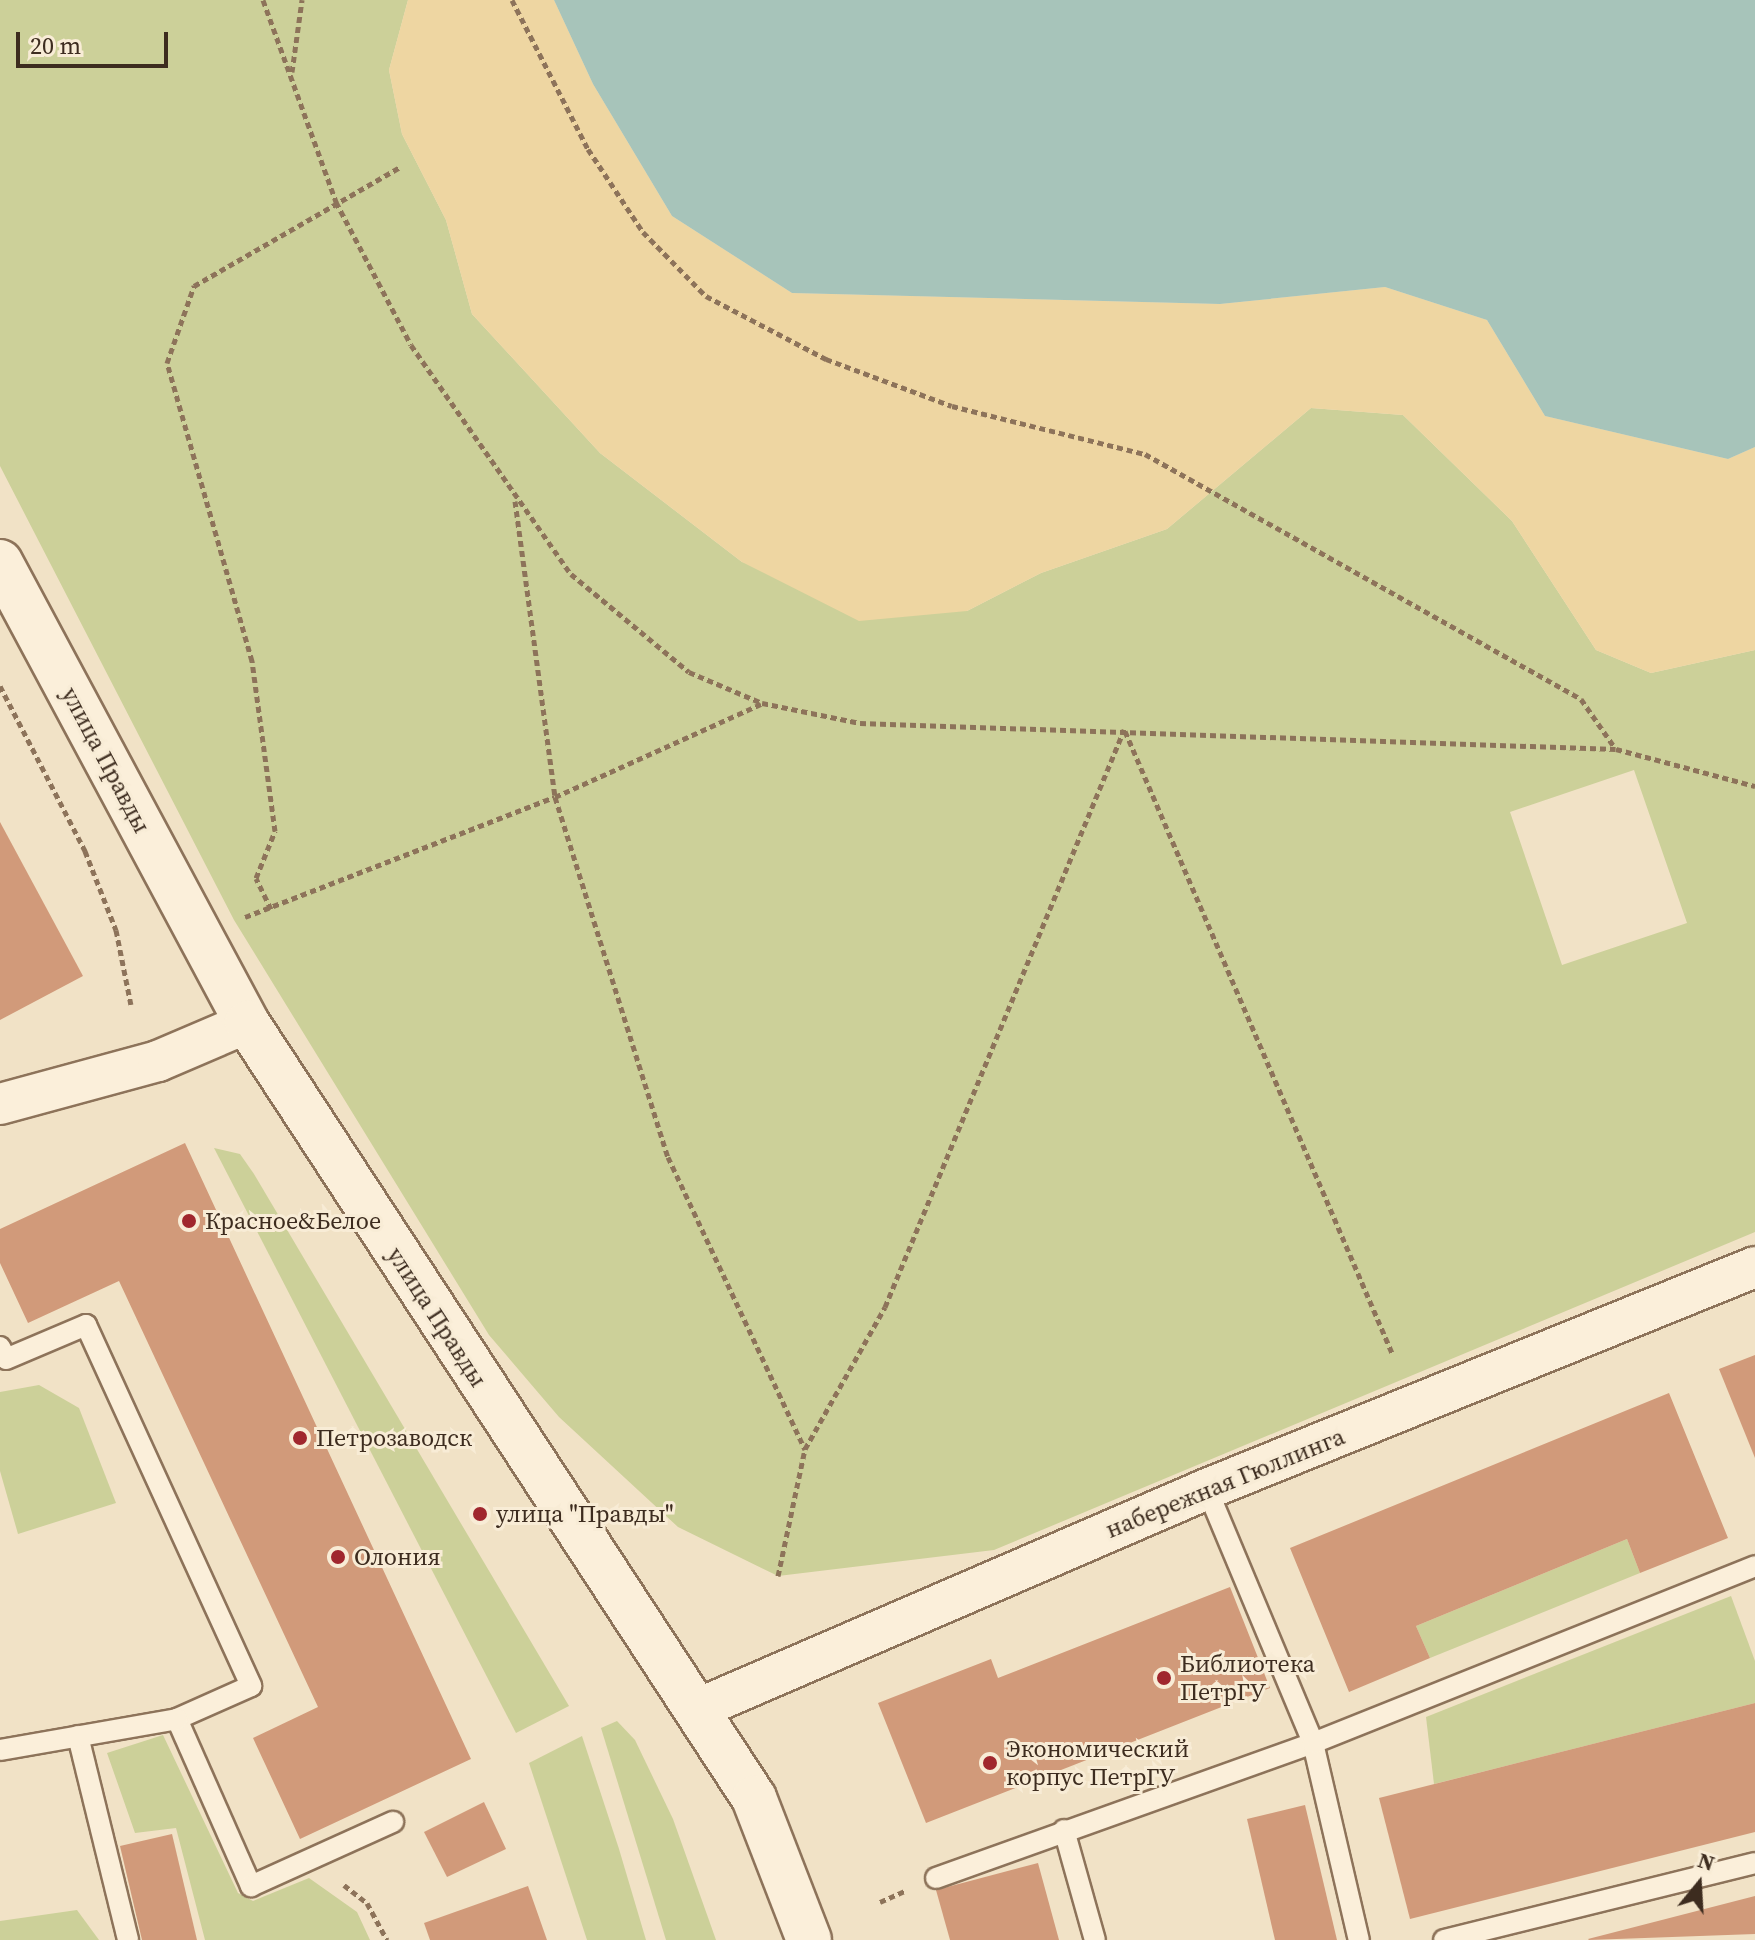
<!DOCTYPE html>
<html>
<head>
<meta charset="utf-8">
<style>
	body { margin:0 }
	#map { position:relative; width:1755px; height:1940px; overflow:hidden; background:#f1e2c6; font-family:"Source Serif 4",serif }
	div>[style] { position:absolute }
	.green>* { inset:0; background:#ccd099 }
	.sand>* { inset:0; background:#eed6a2 }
	.water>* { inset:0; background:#a7c4ba }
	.building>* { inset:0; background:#d19a7a }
	.path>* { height:5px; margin-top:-2.5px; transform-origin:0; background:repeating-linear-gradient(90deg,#8d735a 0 6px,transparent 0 10px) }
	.roads { filter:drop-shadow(2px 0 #8d735a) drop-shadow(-2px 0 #8d735a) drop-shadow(0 2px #8d735a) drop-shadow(0 -2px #8d735a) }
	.service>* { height:20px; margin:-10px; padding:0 10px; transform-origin:10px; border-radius:10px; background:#fbefda }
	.minor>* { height:40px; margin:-20px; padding:0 20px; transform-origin:20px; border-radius:20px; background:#fbefda }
	.secondary>* { height:44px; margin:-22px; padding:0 22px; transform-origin:22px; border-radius:22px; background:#fbefda }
	.dots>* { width:22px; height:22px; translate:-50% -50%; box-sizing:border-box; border:4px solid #f8ecd6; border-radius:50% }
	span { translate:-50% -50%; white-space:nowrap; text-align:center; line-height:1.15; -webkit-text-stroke:6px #f8ecd6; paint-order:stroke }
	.street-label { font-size:24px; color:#3d2c1f }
	.poi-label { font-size:24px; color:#3d2c1f }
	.left { translate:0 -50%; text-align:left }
	.north { position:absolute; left:1659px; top:1844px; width:80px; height:80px; -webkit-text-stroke:6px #f8ecd6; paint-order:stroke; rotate:18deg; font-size:22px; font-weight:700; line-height:32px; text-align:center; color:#3d2c1f }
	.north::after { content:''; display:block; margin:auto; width:28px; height:36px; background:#3d2c1f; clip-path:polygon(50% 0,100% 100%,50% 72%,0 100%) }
	.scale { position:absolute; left:16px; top:32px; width:152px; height:36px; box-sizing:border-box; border:4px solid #3d2c1f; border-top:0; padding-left:10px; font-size:24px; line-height:28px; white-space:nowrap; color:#3d2c1f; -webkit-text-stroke:6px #f8ecd6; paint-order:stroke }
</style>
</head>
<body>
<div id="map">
	<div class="green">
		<div style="clip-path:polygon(evenodd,0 0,408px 0,389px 70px,402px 134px,446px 220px,472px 314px,600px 453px,742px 562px,967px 611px,1041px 573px,1167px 529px,1311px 408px,1403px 415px,1512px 521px,1596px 650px,1651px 673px,1755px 650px,1755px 1232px,994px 1550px,778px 1576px,678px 1527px,559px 1417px,489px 1335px,234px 920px,0 466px,0 0,1634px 770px,1687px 923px,1562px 965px,1510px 812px,1634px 770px)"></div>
		<div style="clip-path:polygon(214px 1148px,240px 1154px,254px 1174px,569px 1706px,516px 1733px)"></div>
		<div style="clip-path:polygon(39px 1385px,79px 1408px,116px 1503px,18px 1534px,0 1471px,0 1392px)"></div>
		<div style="clip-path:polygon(1627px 1539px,1640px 1573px,1430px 1658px,1416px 1626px)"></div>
		<div style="clip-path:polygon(1731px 1596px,1755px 1661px,1755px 1703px,1434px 1784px,1426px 1717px)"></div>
		<div style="clip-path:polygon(617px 1721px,635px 1740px,673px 1819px,716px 1940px,666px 1940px,601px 1728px)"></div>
		<div style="clip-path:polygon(163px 1735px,238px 1893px,253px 1901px,309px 1878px,357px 1912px,370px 1940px,205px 1940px,176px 1828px,135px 1833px,107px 1753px)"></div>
		<div style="clip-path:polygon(582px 1736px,619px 1849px,646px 1940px,587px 1940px,529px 1763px)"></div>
		<div style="clip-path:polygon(77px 1910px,99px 1940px,0 1940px,0 1921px)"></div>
	</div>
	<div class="sand">
		<div style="clip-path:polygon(408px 0,554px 0,593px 84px,672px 216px,792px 293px,1220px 304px,1385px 287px,1487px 320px,1545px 416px,1728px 459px,1755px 447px,1755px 650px,1651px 673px,1596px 650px,1512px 521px,1403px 415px,1311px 408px,1167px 529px,1041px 573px,967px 611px,859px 621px,742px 562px,600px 453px,472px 314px,446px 220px,402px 134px,389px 70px)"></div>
	</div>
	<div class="water">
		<div style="clip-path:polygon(554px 0,1755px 0,1755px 447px,1728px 459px,1545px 416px,1487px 320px,1385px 287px,1220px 304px,792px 293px,672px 216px,593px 84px)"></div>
	</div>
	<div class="building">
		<div style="clip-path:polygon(0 822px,83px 976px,0 1020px)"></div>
		<div style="clip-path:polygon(185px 1143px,471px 1759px,300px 1839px,253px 1738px,318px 1707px,119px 1281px,28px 1323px,0 1263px,0 1229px)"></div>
		<div style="clip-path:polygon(1755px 1355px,1755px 1458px,1719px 1369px)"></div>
		<div style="clip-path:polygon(1669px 1393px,1728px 1538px,1640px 1573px,1627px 1539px,1416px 1626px,1430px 1658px,1349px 1692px,1290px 1548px)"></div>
		<div style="clip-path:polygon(1230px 1587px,1270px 1688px,926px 1823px,878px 1703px,991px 1659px,998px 1678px)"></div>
		<div style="clip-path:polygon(1755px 1703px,1755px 1832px,1410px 1919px,1379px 1798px)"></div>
		<div style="clip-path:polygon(484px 1802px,506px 1849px,447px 1877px,424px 1832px)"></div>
		<div style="clip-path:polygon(1305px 1805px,1337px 1940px,1275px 1940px,1247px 1819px)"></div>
		<div style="clip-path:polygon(172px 1834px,197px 1940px,142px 1940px,120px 1846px)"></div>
		<div style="clip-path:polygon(1038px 1863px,1059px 1940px,950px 1940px,936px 1890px)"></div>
		<div style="clip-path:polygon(528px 1886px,547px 1940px,430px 1940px,424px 1923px)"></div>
		<div style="clip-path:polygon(1755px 1896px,1755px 1934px,1589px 1940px,1588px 1939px)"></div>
	</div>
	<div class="path">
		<div style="left:263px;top:0;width:215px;rotate:70.1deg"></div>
		<div style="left:336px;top:202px;width:161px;rotate:62.3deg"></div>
		<div style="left:411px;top:345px;width:279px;rotate:55.1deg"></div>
		<div style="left:571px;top:574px;width:153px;rotate:39.7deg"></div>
		<div style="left:689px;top:672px;width:79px;rotate:23deg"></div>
		<div style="left:762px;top:703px;width:100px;rotate:11.5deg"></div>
		<div style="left:860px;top:723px;width:756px;rotate:1.97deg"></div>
		<div style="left:1616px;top:749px;width:144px;rotate:14.9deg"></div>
		<div style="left:512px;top:0;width:167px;rotate:63deg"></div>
		<div style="left:588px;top:149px;width:100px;rotate:56.5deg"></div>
		<div style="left:643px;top:232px;width:90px;rotate:45.5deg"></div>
		<div style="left:706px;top:296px;width:136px;rotate:27.7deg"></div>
		<div style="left:826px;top:359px;width:134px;rotate:20.5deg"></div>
		<div style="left:952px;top:406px;width:199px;rotate:14deg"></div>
		<div style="left:1145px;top:454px;width:500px;rotate:29.33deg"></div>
		<div style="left:1581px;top:699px;width:60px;rotate:55.2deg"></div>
		<div style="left:292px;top:72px;width:73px;rotate:-82.1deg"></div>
		<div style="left:515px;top:501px;width:299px;rotate:82.3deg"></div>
		<div style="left:555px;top:797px;width:377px;rotate:72.6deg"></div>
		<div style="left:668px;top:1157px;width:323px;rotate:64.9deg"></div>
		<div style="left:0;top:686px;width:186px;rotate:62.7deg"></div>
		<div style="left:85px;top:851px;width:85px;rotate:68.6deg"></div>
		<div style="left:116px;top:930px;width:76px;rotate:78.7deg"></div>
		<div style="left:1125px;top:731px;width:679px;rotate:66.76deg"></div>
		<div style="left:271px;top:909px;width:34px;rotate:-116deg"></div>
		<div style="left:256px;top:878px;width:51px;rotate:-68deg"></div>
		<div style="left:275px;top:831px;width:172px;rotate:-97.7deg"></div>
		<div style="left:252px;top:661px;width:310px;rotate:-105.9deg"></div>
		<div style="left:167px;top:363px;width:82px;rotate:-70.7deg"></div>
		<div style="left:194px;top:286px;width:238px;rotate:-30deg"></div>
		<div style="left:245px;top:917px;width:332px;rotate:-21.2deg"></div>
		<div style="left:555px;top:797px;width:226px;rotate:-24.3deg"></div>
		<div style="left:778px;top:1576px;width:130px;rotate:-78deg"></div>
		<div style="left:805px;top:1449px;width:163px;rotate:-60.6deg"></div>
		<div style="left:885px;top:1307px;width:625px;rotate:-67.5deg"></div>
		<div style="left:344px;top:1885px;width:29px;rotate:38deg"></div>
		<div style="left:367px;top:1903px;width:42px;rotate:61.6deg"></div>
		<div style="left:880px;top:1902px;width:27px;rotate:-24deg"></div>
	</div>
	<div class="roads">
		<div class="service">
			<div style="left:0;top:1347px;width:13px;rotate:63deg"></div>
			<div style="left:6px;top:1359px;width:87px;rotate:-23deg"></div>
			<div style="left:86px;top:1325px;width:397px;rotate:65.4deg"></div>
			<div style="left:251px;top:1686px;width:81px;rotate:156deg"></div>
			<div style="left:177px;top:1719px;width:183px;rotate:66.1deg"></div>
			<div style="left:251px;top:1886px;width:156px;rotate:-24.3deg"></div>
			<div style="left:1207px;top:1489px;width:275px;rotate:67.3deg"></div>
			<div style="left:1313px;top:1743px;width:202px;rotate:76.9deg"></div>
			<div style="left:78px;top:1736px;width:210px;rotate:76.2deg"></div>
			<div style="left:0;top:1750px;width:180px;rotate:-9.9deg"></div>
			<div style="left:1064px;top:1830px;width:114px;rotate:74.3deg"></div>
			<div style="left:936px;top:1878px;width:400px;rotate:-19.7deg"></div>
			<div style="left:1313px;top:1743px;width:476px;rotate:-21.8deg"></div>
			<div style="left:1444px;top:1940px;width:320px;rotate:-13.9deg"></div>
		</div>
		<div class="minor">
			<div style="left:0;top:1104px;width:164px;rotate:-15.2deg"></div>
			<div style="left:158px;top:1061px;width:97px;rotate:-23.1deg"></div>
			<div style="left:700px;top:1708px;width:552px;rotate:-23.36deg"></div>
			<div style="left:1207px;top:1489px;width:591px;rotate:-22.05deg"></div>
		</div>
		<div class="secondary">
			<div style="left:0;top:562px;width:523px;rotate:61.82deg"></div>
			<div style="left:247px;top:1023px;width:926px;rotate:56.81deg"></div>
			<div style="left:754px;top:1798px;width:152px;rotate:68.8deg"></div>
		</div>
	</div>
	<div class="dots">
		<div style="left:189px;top:1221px;background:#a0272e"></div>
		<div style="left:300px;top:1438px;background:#a0272e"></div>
		<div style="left:480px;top:1514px;background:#a0272e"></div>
		<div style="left:338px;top:1557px;background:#a0272e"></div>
		<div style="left:1164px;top:1678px;background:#a0272e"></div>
		<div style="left:990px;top:1763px;background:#a0272e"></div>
	</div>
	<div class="street-label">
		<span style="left:106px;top:760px;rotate:62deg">улица Правды</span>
		<span style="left:437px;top:1317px;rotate:57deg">улица Правды</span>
		<span style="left:1225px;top:1483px;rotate:-22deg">набережная Гюллинга</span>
	</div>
	<div class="poi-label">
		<span class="left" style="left:205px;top:1221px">Красное&amp;Белое</span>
		<span class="left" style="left:316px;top:1438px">Петрозаводск</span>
		<span class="left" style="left:496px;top:1514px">улица "Правды"</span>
		<span class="left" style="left:354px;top:1557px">Олония</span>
		<span class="left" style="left:1180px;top:1678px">Библиотека<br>ПетрГУ</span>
		<span class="left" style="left:1006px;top:1763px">Экономический<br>корпус ПетрГУ</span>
	</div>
	<div class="north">N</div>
	<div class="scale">20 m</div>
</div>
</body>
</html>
